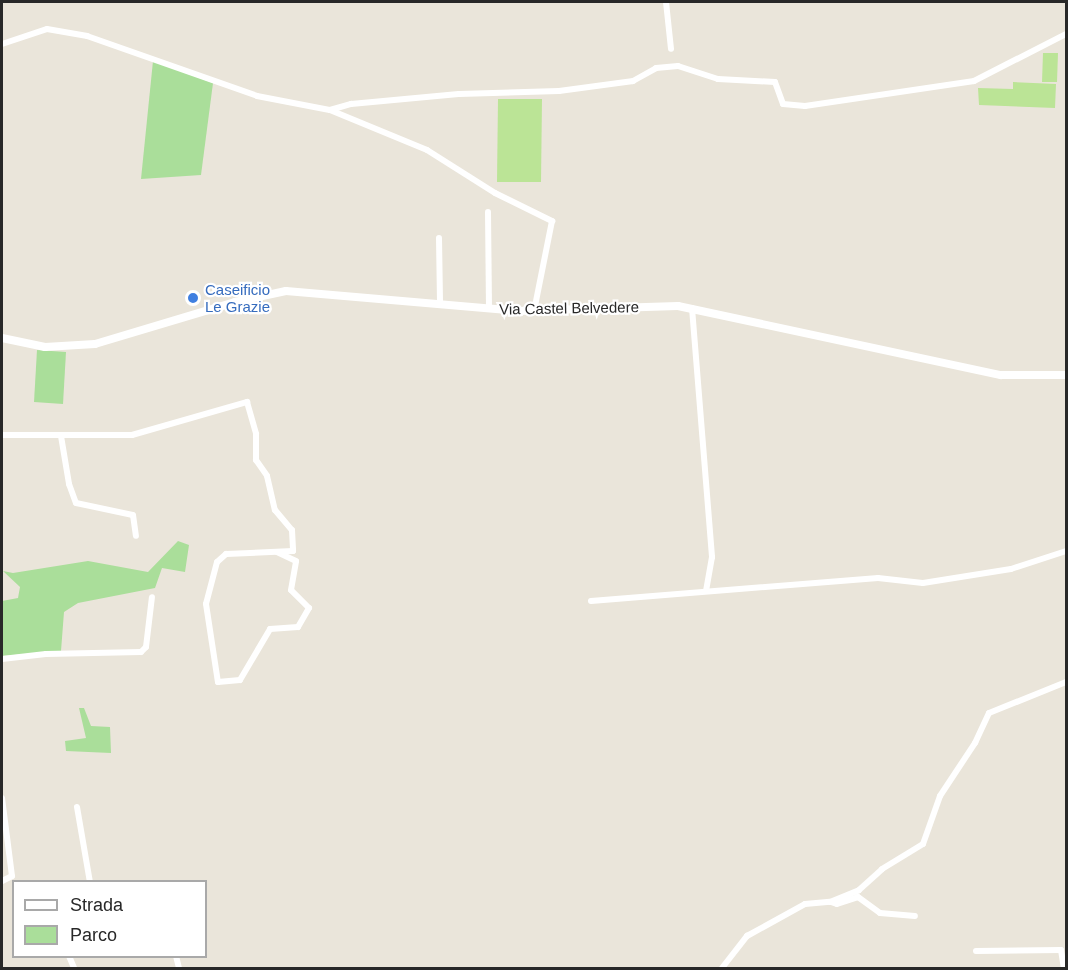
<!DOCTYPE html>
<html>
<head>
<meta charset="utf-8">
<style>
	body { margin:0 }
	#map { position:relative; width:1068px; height:970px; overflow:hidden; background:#eae5da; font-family:Helvetica,sans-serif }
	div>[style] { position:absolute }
	.green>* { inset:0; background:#aade9a }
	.pitch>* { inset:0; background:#bbe496 }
	.minor>* { height:6px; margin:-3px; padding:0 3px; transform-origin:3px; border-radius:3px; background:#fff }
	.tertiary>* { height:8px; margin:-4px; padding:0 4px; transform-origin:4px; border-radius:4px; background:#fff }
	.dots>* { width:16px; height:16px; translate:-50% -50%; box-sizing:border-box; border:3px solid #fff; border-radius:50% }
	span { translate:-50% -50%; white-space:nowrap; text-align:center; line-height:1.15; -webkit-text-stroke:4.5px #fff; paint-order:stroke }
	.shop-label { font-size:15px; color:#366cbe }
	.left { translate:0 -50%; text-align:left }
	.street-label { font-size:15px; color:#282828 }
	.frame { position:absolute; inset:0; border:3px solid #282828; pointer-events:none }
	.legend { position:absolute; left:12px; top:880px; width:195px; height:78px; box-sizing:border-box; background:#fff; border:2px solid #a9a9a9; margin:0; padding:8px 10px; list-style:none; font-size:18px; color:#282828 }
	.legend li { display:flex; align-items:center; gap:12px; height:30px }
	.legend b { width:30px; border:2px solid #a9a9a9 }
</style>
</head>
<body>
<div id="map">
	<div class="green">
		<div style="clip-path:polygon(153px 61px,213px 83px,201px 175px,141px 179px)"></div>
		<div style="clip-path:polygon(37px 350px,66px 352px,63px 404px,34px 402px)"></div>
		<div style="clip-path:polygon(178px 541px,189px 545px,185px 572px,162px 568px,155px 588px,78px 603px,64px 612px,61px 651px,2px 656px,2px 601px,18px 598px,20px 587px,3px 571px,13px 573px,88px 561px,148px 572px)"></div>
		<div style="clip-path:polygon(79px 708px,84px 708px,91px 726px,110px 727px,111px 753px,66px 751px,65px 741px,86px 738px)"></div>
	</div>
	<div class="pitch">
		<div style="clip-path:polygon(1043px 53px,1058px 53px,1057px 82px,1042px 82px)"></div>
		<div style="clip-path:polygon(1013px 82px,1056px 84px,1055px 108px,979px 105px,978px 88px,1013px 89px)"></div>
		<div style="clip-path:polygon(498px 99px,542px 99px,541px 182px,497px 182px)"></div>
	</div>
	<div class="minor">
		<div style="left:666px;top:2px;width:47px;rotate:83.9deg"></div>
		<div style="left:2px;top:44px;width:47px;rotate:-18.4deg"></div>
		<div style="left:47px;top:29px;width:41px;rotate:9.9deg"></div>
		<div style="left:87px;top:36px;width:180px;rotate:19.4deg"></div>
		<div style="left:257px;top:96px;width:74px;rotate:10.9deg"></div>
		<div style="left:330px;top:110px;width:105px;rotate:22.4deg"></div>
		<div style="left:427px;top:150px;width:80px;rotate:32.3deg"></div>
		<div style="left:495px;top:193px;width:64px;rotate:26.2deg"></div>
		<div style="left:552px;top:221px;width:92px;rotate:101.3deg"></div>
		<div style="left:330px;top:110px;width:22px;rotate:-16deg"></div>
		<div style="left:351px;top:104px;width:108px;rotate:-5.3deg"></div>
		<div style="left:459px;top:94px;width:100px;rotate:-1.7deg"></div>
		<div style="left:559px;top:91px;width:75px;rotate:-7.7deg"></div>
		<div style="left:633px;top:81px;width:26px;rotate:-29deg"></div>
		<div style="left:656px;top:68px;width:22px;rotate:-5deg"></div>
		<div style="left:678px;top:66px;width:42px;rotate:18deg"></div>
		<div style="left:718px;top:79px;width:57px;rotate:3deg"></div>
		<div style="left:775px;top:82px;width:23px;rotate:70deg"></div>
		<div style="left:783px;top:104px;width:22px;rotate:5deg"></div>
		<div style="left:805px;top:106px;width:171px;rotate:-8.4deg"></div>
		<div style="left:974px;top:81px;width:103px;rotate:-27.1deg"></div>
		<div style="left:488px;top:212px;width:96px;rotate:89.4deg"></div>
		<div style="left:439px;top:238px;width:67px;rotate:89.1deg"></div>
		<div style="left:692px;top:308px;width:250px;rotate:85.4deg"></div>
		<div style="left:712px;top:557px;width:34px;rotate:100deg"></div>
		<div style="left:2px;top:435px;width:130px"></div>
		<div style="left:132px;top:435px;width:120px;rotate:-16deg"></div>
		<div style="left:247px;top:402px;width:33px;rotate:74deg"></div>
		<div style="left:256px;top:434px;width:26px;rotate:90deg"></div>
		<div style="left:256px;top:460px;width:19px;rotate:55deg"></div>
		<div style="left:267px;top:476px;width:35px;rotate:77deg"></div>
		<div style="left:275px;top:510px;width:26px;rotate:50deg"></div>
		<div style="left:292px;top:530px;width:21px;rotate:87deg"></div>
		<div style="left:293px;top:551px;width:67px;rotate:177.4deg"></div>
		<div style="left:226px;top:554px;width:12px;rotate:138deg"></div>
		<div style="left:217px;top:562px;width:43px;rotate:104.7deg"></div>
		<div style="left:206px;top:604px;width:79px;rotate:81.3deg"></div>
		<div style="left:218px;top:682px;width:22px;rotate:-5deg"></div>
		<div style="left:240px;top:680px;width:59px;rotate:-59.5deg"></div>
		<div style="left:270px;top:629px;width:28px;rotate:-4deg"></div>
		<div style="left:298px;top:627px;width:22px;rotate:-60deg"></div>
		<div style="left:309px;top:608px;width:25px;rotate:-135deg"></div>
		<div style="left:291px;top:590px;width:29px;rotate:-80deg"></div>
		<div style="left:296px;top:561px;width:21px;rotate:-155deg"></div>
		<div style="left:61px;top:436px;width:49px;rotate:80.5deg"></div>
		<div style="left:69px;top:484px;width:20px;rotate:70deg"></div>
		<div style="left:76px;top:503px;width:58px;rotate:11.9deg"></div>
		<div style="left:133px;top:515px;width:21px;rotate:82deg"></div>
		<div style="left:591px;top:601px;width:288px;rotate:-4.6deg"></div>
		<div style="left:878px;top:578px;width:45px;rotate:6.3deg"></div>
		<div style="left:923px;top:583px;width:89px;rotate:-9deg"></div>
		<div style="left:1011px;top:569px;width:58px;rotate:-18.1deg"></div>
		<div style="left:2px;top:659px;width:44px;rotate:-6.5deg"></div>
		<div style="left:46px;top:654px;width:95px;rotate:-1.2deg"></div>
		<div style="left:141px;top:652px;width:7px;rotate:-45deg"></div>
		<div style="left:146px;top:647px;width:50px;rotate:-83.2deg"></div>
		<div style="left:2px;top:798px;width:79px;rotate:82.7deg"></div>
		<div style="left:12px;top:876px;width:11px;rotate:153deg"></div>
		<div style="left:77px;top:807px;width:76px;rotate:80.2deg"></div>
		<div style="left:831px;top:902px;width:6px;rotate:18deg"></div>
		<div style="left:837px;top:904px;width:22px;rotate:-18deg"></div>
		<div style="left:858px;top:897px;width:27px;rotate:36deg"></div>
		<div style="left:880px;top:913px;width:35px;rotate:5deg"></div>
		<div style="left:976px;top:951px;width:85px;rotate:-0.7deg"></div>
		<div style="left:1061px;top:950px;width:18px;rotate:81deg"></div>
		<div style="left:69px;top:956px;width:13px;rotate:67deg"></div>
		<div style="left:176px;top:956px;width:12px;rotate:76deg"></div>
		<div style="left:722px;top:968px;width:41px;rotate:-52deg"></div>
		<div style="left:747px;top:936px;width:66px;rotate:-28.9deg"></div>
		<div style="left:805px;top:904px;width:25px;rotate:-5deg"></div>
		<div style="left:830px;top:902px;width:31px;rotate:-22deg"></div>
		<div style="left:859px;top:890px;width:31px;rotate:-42deg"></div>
		<div style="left:882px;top:869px;width:48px;rotate:-31.4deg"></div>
		<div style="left:923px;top:844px;width:51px;rotate:-70.5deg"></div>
		<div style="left:940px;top:796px;width:64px;rotate:-56.6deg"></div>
		<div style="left:975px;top:743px;width:33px;rotate:-65deg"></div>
		<div style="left:989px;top:713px;width:83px;rotate:-21.9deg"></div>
	</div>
	<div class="tertiary">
		<div style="left:2px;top:338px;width:44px;rotate:11.8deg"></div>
		<div style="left:45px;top:347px;width:50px;rotate:-3.4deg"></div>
		<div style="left:95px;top:344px;width:146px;rotate:-16.7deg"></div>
		<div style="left:235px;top:302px;width:52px;rotate:-12.2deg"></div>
		<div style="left:286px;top:291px;width:233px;rotate:4.9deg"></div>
		<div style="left:518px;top:311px;width:160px;rotate:-1.8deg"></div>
		<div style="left:678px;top:306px;width:330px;rotate:12.1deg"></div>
		<div style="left:1001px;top:375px;width:65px"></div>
	</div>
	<div class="dots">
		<div style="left:193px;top:298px;background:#3f7fe0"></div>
	</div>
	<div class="shop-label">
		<span class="left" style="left:205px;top:298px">Caseificio<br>Le Grazie</span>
	</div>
	<div class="street-label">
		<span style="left:569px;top:308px;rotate:-1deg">Via Castel Belvedere</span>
	</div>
	<div class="frame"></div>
	<ul class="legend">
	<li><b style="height:8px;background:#fff"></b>Strada</li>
	<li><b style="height:16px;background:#aade9a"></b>Parco</li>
	</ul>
</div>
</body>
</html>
